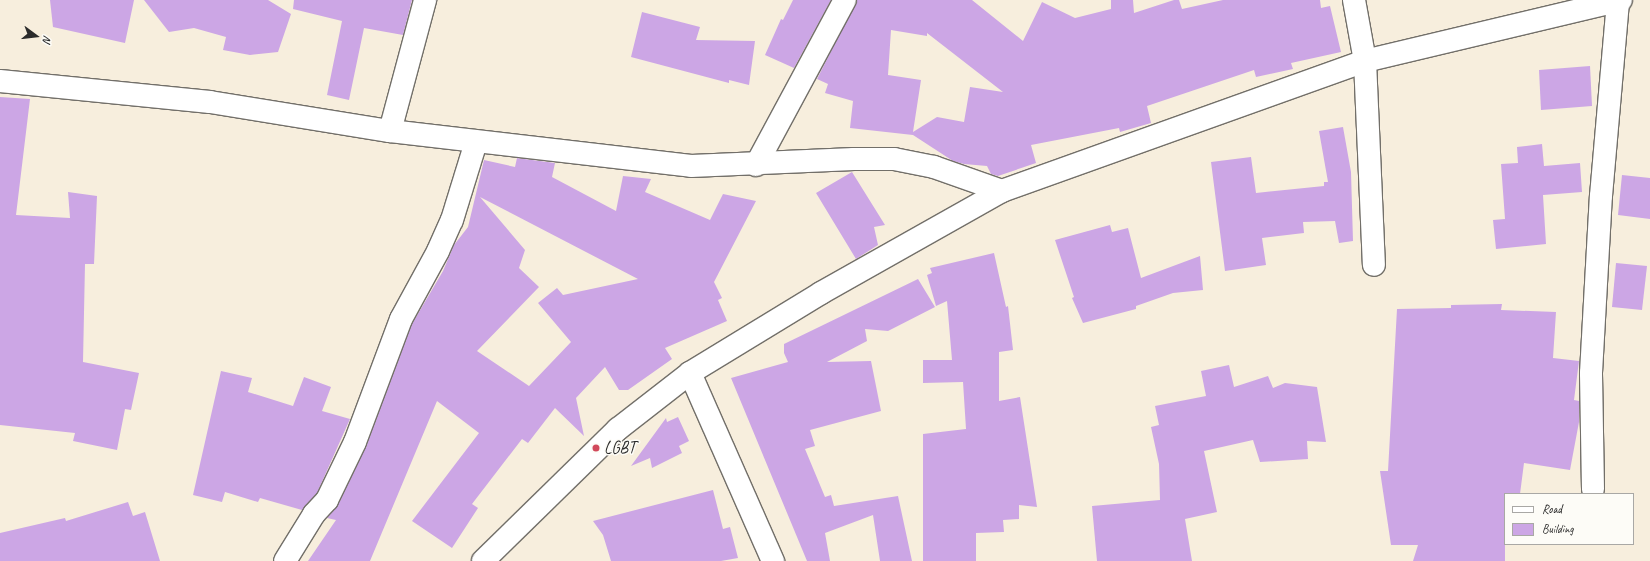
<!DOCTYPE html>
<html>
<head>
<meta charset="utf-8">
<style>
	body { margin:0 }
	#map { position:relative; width:1650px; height:561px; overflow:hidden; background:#f7eedd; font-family:Caveat,sans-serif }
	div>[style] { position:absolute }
	.building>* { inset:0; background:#cca6e5 }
	.roads { filter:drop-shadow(1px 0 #726f69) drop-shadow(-1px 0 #726f69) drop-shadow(0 1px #726f69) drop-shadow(0 -1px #726f69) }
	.minor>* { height:22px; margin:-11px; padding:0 11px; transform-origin:11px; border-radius:11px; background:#fff }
	.dots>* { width:11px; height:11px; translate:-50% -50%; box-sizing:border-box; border:2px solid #fdfcf7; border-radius:50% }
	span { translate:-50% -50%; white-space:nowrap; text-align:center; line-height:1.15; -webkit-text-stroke:3px #fdfcf7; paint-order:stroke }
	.poi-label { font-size:17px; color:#2b2b2b }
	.left { translate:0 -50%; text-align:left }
	.legend { position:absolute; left:1504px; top:493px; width:130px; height:52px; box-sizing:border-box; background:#fdfcf7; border:1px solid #a9a8a5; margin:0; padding:5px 7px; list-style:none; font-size:12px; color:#2b2b2b }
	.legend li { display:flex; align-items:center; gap:8px; height:20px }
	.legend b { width:20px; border:1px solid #a9a8a5 }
	.north { position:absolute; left:16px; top:16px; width:40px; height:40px; -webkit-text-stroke:3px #fdfcf7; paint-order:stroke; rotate:105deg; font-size:11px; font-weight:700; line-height:16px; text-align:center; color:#2b2b2b }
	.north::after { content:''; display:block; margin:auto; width:14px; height:18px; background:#2b2b2b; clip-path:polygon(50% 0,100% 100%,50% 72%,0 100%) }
</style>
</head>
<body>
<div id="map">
	<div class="building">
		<div style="clip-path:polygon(50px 0,134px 0,125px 43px,53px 27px)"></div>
		<div style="clip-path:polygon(144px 0,268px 0,291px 14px,278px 52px,250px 55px,223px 50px,226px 37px,194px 28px,169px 32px)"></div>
		<div style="clip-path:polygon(294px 0,412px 0,403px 35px,364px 28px,349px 100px,327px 95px,342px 21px,293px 9px)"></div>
		<div style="clip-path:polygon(793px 0,831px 0,794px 68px,765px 55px,781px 19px,783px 20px)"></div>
		<div style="clip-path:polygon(evenodd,857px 0,972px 0,1023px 41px,1042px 2px,1075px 18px,1111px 9px,1111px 0,1133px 0,1134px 13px,1174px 0,1179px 0,1182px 9px,1223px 0,1320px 0,1321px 8px,1330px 6px,1341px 52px,1291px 63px,1293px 69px,1256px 77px,1254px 70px,1147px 106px,1151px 123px,1120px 132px,1119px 128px,1031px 145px,1036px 163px,998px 176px,991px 174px,987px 166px,964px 164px,953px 161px,913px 135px,850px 128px,853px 101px,825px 93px,828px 84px,817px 79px,857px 0,891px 30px,927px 36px,927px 33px,1003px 92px,970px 87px,964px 122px,937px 117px,913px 132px,921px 80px,888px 75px,891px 30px)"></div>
		<div style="clip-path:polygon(642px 12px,700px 27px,696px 40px,755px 41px,749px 85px,729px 80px,729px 83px,631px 57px)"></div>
		<div style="clip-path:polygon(1590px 66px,1592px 106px,1541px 110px,1539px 70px)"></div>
		<div style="clip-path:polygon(0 97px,30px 99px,16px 215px,70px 218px,68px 192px,97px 196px,94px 264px,85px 264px,83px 362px,139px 373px,131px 410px,125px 409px,117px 450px,73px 441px,75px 433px,0 425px)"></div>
		<div style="clip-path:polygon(1343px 127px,1351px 172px,1353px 241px,1339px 243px,1335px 221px,1303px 222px,1304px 233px,1262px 238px,1266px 265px,1225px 271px,1211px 162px,1251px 157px,1256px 193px,1324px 186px,1324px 182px,1328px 182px,1319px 131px)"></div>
		<div style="clip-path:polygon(1542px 144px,1544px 166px,1580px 163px,1582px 192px,1543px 195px,1546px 244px,1496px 249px,1493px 220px,1505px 219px,1501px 164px,1518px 163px,1517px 147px)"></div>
		<div style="clip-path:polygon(evenodd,517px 158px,555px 163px,552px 177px,616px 211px,623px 176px,651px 179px,645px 192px,710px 220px,723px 194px,756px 201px,714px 282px,722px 298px,718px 300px,727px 321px,665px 348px,672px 359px,628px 390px,619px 390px,605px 367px,576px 398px,584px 436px,555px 408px,528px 443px,522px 439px,472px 504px,478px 508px,452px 548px,412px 521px,479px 433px,437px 401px,370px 561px,308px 561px,336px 520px,327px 518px,338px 505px,366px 447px,412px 324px,443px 271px,454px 245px,468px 227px,484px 160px,515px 167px,517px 158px,480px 197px,638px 279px,563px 295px,557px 288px,538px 303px,571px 342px,529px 386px,477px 351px,539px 287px,519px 268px,525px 250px,480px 197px)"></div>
		<div style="clip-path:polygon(852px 172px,885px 225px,874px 227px,878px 245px,856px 259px,816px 193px)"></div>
		<div style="clip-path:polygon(1622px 175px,1650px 178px,1650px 219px,1618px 215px)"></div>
		<div style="clip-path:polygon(1110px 225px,1112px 232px,1128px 228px,1141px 278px,1200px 256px,1203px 290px,1173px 293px,1136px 306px,1136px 309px,1083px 323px,1072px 298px,1074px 297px,1055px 240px)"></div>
		<div style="clip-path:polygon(994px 253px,1006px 307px,1008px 306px,1013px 350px,999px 352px,999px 401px,1020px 397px,1037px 507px,1019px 505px,1019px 519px,1003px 520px,1004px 532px,976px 533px,976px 561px,923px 561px,923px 434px,966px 429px,963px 382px,923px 383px,923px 360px,952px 360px,947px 301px,936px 306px,927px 275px,932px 273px,930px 268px)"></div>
		<div style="clip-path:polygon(1616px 263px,1647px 266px,1642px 310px,1612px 307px)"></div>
		<div style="clip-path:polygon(918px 279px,935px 307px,888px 331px,865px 329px,867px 341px,827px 362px,871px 361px,881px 411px,810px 430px,815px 446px,805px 449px,825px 497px,831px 495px,834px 506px,898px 496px,912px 561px,880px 561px,873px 515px,825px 533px,830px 561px,807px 561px,731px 378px,788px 362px,784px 353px,784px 344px)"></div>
		<div style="clip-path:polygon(1502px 304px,1501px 310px,1556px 312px,1553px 358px,1579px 361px,1574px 400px,1579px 401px,1579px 422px,1570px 470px,1524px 463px,1520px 494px,1505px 494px,1505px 561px,1413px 561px,1418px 545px,1391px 545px,1380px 471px,1388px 471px,1397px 309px,1451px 308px,1451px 305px)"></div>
		<div style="clip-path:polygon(1229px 365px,1234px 387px,1268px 376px,1273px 388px,1285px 383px,1317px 387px,1326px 442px,1307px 441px,1308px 459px,1260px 462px,1253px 440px,1204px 451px,1217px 512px,1185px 519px,1192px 561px,1097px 561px,1092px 506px,1160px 500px,1159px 464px,1151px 427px,1159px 425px,1155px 406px,1206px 396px,1201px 371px)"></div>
		<div style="clip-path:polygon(221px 371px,252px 378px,248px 392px,293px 406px,304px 377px,331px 387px,322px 411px,350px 419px,317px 493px,302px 510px,260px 498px,258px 502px,225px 492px,222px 502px,193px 495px)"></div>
		<div style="clip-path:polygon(678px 417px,689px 441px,679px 446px,682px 453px,652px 468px,650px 458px,631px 466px,666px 418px,667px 422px)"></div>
		<div style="clip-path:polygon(713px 490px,723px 529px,730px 527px,738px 558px,721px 561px,611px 561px,603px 535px,593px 521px)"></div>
		<div style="clip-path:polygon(128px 502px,133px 516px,145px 512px,160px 561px,0 561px,0 533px,65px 518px,66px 521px)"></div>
	</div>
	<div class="roads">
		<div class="minor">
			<div style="left:1354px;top:0;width:62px;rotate:79.8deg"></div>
			<div style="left:1365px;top:61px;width:204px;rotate:87.5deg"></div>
			<div style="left:0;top:81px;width:211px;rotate:5.7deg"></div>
			<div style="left:210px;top:102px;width:182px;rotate:9.2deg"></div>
			<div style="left:390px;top:131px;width:303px;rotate:6.6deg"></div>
			<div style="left:691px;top:166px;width:163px;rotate:-2.5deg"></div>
			<div style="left:854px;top:159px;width:40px"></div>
			<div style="left:894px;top:159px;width:41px;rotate:11.3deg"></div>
			<div style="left:934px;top:167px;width:72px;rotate:19.4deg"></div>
			<div style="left:390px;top:131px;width:136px;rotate:-75deg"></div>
			<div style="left:756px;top:165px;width:187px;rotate:-61.7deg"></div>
			<div style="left:690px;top:373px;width:206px;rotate:66.2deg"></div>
			<div style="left:1593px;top:489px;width:116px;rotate:-91deg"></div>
			<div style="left:1591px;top:373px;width:177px;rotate:-86.8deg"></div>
			<div style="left:1601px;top:196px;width:196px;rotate:-85deg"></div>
			<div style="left:285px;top:561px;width:55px;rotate:-58.3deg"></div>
			<div style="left:314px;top:514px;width:19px;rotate:-47deg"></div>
			<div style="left:327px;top:500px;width:64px;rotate:-64.2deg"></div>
			<div style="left:355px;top:442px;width:131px;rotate:-69.5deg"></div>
			<div style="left:401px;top:319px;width:77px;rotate:-61.4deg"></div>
			<div style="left:438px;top:251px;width:34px;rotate:-66deg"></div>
			<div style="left:452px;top:220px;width:82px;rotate:-72.9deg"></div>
			<div style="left:483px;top:561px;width:189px;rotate:-44.4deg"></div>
			<div style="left:618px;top:429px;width:91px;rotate:-37.9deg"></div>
			<div style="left:690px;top:373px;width:153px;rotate:-31.4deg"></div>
			<div style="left:821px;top:293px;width:208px;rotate:-29.4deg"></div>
			<div style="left:1002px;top:191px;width:386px;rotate:-19.7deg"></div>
			<div style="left:1365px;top:61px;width:263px;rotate:-13.4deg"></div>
		</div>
	</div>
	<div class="dots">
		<div style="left:596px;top:448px;background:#d1495b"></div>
	</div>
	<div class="poi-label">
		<span class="left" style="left:604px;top:448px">LGBT</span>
	</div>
	<ul class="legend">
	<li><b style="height:5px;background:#fff"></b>Road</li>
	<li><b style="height:11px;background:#cca6e5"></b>Building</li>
	</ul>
	<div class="north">N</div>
</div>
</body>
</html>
